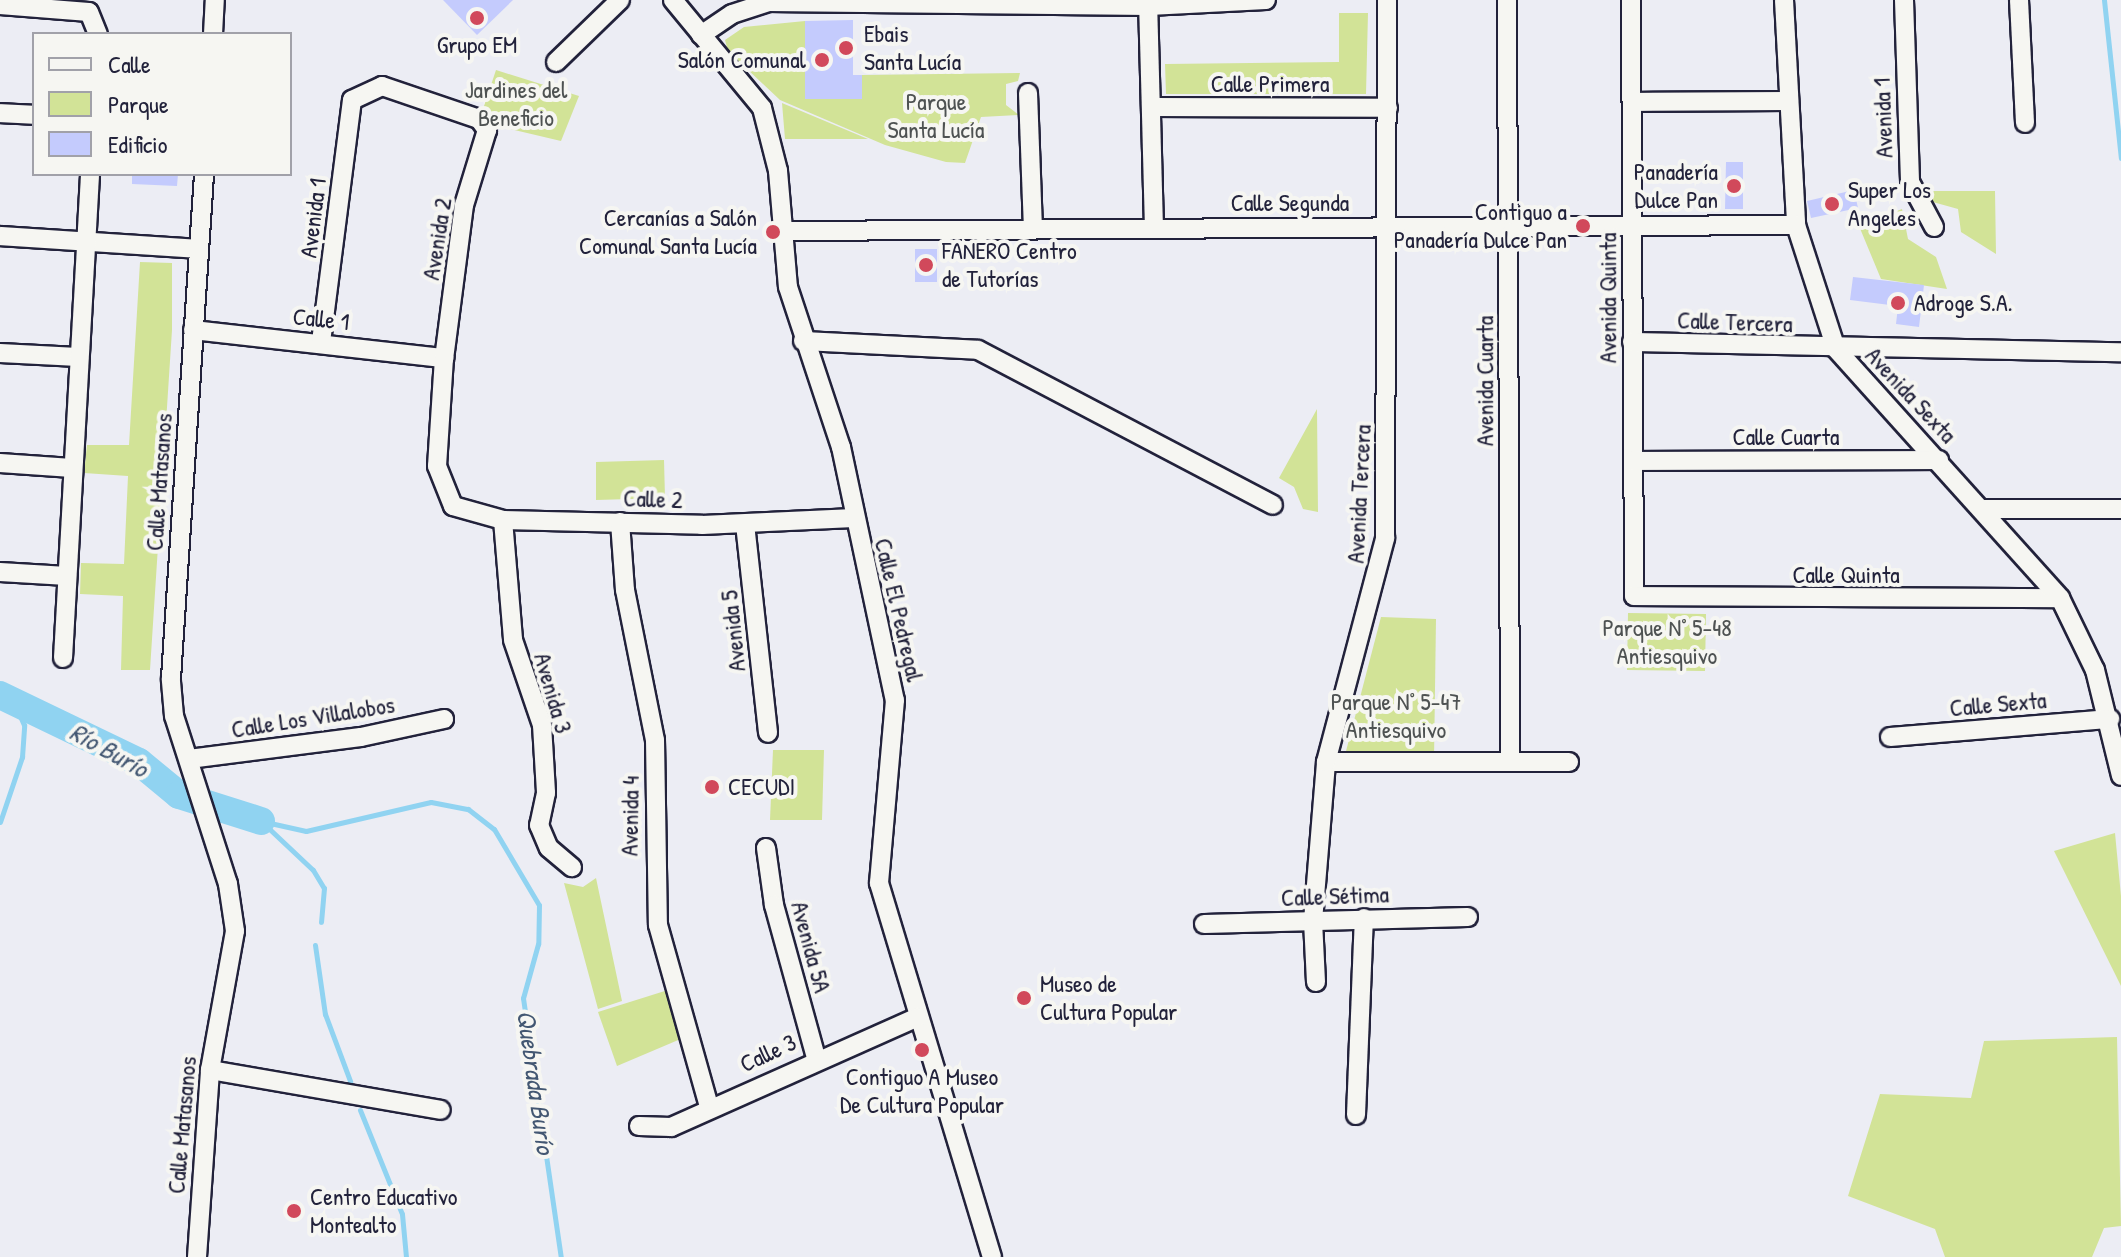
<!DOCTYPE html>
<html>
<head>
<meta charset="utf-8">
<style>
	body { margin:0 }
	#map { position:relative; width:2121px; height:1257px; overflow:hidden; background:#ecedf4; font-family:"Patrick Hand",sans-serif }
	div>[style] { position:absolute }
	.green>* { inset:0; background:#d2e397 }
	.stream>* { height:5px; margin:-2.5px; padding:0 2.5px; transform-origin:2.5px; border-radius:2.5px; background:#90d3f1 }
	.river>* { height:28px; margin:-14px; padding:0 14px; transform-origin:14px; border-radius:14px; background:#90d3f1 }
	.building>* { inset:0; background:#c4cbfd }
	.roads { filter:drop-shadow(2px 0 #22223b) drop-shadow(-2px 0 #22223b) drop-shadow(0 2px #22223b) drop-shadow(0 -2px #22223b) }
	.minor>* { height:18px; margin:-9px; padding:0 9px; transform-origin:9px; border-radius:9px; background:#f6f6f2 }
	.dots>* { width:22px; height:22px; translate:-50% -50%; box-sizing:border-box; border:4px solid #f6f6f2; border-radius:50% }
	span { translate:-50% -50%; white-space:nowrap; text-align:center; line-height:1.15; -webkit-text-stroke:8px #f6f6f2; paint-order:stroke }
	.poi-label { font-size:24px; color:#22223b }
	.left { translate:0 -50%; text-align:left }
	.right { translate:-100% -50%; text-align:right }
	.street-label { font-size:24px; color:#22223b }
	.park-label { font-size:24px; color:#4e5252 }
	.water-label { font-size:26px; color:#435772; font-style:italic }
	.legend { position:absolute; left:32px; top:32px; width:260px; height:144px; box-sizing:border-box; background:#f6f6f2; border:2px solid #a1a1a9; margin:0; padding:10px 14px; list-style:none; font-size:24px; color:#22223b }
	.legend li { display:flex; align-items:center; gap:16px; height:40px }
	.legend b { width:40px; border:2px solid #a1a1a9 }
</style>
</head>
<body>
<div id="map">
	<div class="green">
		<div style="clip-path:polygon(1339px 13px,1368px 13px,1366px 94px,1166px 94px,1165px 64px,1339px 62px)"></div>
		<div style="clip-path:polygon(805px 21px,806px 99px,861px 99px,862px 75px,1020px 73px,1018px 81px,1006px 84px,1006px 105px,1019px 115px,981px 117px,965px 163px,946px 162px,885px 145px,780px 100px,728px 51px,725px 40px,744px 27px)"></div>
		<div style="clip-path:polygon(496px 70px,579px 96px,561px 141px,493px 125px,482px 112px)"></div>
		<div style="clip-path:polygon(782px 103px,868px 139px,785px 139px)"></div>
		<div style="clip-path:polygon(1921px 191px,1995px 191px,1996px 254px,1961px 232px,1958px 209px,1922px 199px)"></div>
		<div style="clip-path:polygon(1902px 209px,1908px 239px,1936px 257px,1947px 289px,1881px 279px,1859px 226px)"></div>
		<div style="clip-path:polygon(140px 262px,172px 263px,172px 330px,150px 670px,121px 670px,123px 596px,80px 594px,81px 563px,124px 564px,128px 476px,84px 473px,87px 445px,129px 445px)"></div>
		<div style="clip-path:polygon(1317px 409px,1318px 512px,1303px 509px,1294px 487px,1279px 478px)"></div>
		<div style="clip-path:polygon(664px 460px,665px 498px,596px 500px,596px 462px)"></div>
		<div style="clip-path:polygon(1628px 613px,1706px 614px,1705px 671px,1627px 670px)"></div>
		<div style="clip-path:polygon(1381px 617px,1436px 619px,1434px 759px,1345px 755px)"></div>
		<div style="clip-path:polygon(773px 750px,824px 750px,822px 820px,770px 820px)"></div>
		<div style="clip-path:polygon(2115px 833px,2121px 896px,2121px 986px,2054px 851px)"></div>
		<div style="clip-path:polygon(596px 878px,622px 1001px,598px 1009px,564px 883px,583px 887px)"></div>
		<div style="clip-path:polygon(668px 990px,683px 1038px,617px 1066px,598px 1012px)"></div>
		<div style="clip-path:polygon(2117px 1037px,2121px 1226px,2104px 1228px,2092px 1257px,1945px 1257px,1935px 1229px,1848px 1196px,1880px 1094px,1971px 1098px,1984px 1041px)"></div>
	</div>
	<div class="stream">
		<div style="left:2104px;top:0;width:159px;rotate:83.9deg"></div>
		<div style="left:261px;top:821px;width:46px;rotate:12.5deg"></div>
		<div style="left:306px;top:831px;width:128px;rotate:-13.1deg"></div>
		<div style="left:431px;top:802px;width:38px;rotate:11deg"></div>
		<div style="left:468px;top:809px;width:33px;rotate:38deg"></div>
		<div style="left:494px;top:829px;width:88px;rotate:59.4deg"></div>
		<div style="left:539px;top:905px;width:39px;rotate:91deg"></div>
		<div style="left:538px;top:944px;width:56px;rotate:105.5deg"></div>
		<div style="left:523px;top:998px;width:262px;rotate:81.7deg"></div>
		<div style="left:0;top:822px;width:69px;rotate:-71.3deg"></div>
		<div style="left:22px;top:757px;width:32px;rotate:-86deg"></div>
		<div style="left:24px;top:725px;width:24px;rotate:-114deg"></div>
		<div style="left:262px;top:822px;width:70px;rotate:43.3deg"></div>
		<div style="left:313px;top:870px;width:21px;rotate:59deg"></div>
		<div style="left:324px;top:888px;width:34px;rotate:95deg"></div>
		<div style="left:315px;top:945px;width:70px;rotate:81.8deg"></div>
		<div style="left:325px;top:1014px;width:72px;rotate:69.5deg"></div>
		<div style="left:360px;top:1110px;width:112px;rotate:68deg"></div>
		<div style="left:402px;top:1214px;width:43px;rotate:84.7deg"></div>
	</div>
	<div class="river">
		<div style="left:0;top:695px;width:154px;rotate:25.7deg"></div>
		<div style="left:139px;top:762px;width:52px;rotate:39.5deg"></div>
		<div style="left:179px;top:795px;width:86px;rotate:17.6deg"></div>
	</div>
	<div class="building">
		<div style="clip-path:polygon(443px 0,513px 0,477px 35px)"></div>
		<div style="clip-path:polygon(853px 20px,853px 75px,862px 75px,862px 99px,805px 99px,805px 21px)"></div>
		<div style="clip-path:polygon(1726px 162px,1743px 162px,1743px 209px,1725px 209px)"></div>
		<div style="clip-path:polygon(132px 174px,178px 174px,177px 186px,132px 184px)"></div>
		<div style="clip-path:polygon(1854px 190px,1858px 208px,1811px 218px,1807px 201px)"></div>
		<div style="clip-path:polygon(915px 249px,937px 249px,937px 282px,915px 282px)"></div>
		<div style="clip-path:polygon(1853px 277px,1924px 285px,1919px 327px,1896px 324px,1898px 306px,1850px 300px)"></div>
	</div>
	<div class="roads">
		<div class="minor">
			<div style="left:673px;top:0;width:140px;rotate:50.5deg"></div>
			<div style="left:762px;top:108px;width:65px;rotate:75.7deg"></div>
			<div style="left:778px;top:171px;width:116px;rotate:85.1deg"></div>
			<div style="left:788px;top:287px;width:169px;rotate:71.7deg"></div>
			<div style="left:841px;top:447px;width:259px;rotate:78deg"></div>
			<div style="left:895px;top:700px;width:184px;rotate:95deg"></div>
			<div style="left:879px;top:883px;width:391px;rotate:73.2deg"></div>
			<div style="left:1148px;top:0;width:228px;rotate:88.5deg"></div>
			<div style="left:1507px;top:0;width:761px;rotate:89.77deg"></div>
			<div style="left:1631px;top:0;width:596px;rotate:89.71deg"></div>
			<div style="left:1634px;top:596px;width:426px;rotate:0.3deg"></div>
			<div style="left:1784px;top:0;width:225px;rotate:86.9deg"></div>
			<div style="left:1796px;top:225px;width:130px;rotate:72.1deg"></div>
			<div style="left:1836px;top:349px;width:335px;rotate:48deg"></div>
			<div style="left:2060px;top:598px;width:80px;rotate:64.1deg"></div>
			<div style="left:2095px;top:670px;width:109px;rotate:76.2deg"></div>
			<div style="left:1904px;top:0;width:182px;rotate:88.1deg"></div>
			<div style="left:1910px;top:182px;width:51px;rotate:61.9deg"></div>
			<div style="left:2019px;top:0;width:123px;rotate:87.2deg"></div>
			<div style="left:0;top:5px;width:89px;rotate:4.5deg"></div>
			<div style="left:89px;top:12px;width:24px;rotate:68deg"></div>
			<div style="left:213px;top:34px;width:34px;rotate:-87deg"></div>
			<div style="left:701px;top:35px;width:37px;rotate:-34deg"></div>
			<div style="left:732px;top:14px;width:38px;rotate:-18deg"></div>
			<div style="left:768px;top:2px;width:381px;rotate:0.6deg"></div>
			<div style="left:1149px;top:6px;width:117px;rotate:-2.9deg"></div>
			<div style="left:556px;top:62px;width:89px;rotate:-44.1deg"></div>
			<div style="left:1028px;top:93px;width:135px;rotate:87.9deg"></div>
			<div style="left:1632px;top:102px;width:155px;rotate:-0.4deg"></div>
			<div style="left:1151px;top:107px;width:237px;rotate:0.2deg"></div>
			<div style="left:0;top:113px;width:34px;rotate:3deg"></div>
			<div style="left:784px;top:231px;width:1012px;rotate:-0.34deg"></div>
			<div style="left:0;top:236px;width:199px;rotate:3.7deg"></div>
			<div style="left:193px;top:330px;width:253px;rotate:6.4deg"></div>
			<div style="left:803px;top:341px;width:175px;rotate:2.9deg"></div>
			<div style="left:978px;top:350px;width:333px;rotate:27.7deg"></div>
			<div style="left:321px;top:342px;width:244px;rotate:-82.7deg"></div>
			<div style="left:352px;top:100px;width:33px;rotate:-25deg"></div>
			<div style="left:382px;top:86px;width:102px;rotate:18.8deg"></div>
			<div style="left:479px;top:119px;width:14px;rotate:54deg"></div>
			<div style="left:487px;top:130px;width:78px;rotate:107deg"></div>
			<div style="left:464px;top:205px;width:154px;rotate:97.4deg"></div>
			<div style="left:444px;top:358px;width:108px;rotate:93.7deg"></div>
			<div style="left:437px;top:466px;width:43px;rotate:68.2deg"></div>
			<div style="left:453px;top:506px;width:52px;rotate:15.6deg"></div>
			<div style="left:503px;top:520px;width:199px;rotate:1.4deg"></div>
			<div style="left:702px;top:525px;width:152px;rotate:-2.6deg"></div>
			<div style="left:1632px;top:342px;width:489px;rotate:1.2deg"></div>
			<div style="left:0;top:353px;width:78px;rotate:2.9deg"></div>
			<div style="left:1633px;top:461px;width:306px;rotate:-0.2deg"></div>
			<div style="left:0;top:463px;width:72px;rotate:4deg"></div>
			<div style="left:1984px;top:509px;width:137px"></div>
			<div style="left:503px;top:520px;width:120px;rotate:85.2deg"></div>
			<div style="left:513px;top:640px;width:90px;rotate:71.2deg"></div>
			<div style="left:542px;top:725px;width:68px;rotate:86.6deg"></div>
			<div style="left:546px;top:793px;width:33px;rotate:102deg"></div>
			<div style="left:539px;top:825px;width:25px;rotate:67deg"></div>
			<div style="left:549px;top:848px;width:30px;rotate:40deg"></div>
			<div style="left:620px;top:522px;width:68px;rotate:85.8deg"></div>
			<div style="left:625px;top:590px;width:153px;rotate:78.7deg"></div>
			<div style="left:655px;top:740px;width:185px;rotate:89.1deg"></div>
			<div style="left:658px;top:925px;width:189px;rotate:74.3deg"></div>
			<div style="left:745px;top:524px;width:210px;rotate:83.7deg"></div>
			<div style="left:0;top:572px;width:67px;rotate:3.4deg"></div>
			<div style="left:63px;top:658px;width:485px;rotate:-86.8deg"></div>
			<div style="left:1890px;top:737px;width:221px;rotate:-4.7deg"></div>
			<div style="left:189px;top:759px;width:173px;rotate:-7.3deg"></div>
			<div style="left:361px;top:737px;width:85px;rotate:-12.2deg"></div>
			<div style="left:1326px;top:762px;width:243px"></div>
			<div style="left:766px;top:848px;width:58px;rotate:82deg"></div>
			<div style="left:774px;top:905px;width:158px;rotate:74.6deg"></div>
			<div style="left:1204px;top:924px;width:264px;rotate:-1.5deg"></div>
			<div style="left:1316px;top:982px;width:61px;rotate:-92.8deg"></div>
			<div style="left:1313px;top:921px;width:160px;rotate:-85.3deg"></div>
			<div style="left:1326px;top:762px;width:232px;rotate:-75.2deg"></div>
			<div style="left:1385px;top:538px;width:538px;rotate:-89.79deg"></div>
			<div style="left:210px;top:1070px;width:234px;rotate:9.8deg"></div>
			<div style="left:1356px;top:1115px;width:197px;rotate:-87.7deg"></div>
			<div style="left:639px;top:1126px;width:32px;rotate:2deg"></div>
			<div style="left:671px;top:1127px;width:270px;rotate:-24deg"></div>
			<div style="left:197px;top:1257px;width:187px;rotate:-86deg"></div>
			<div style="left:210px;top:1070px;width:141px;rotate:-79.8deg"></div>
			<div style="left:235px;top:931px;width:48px;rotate:-98.5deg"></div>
			<div style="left:228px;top:884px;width:176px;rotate:-107.8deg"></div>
			<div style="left:174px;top:716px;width:38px;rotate:-95deg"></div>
			<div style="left:171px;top:678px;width:505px;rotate:-86.25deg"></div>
		</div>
	</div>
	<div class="dots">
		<div style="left:477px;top:18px;background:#d1495b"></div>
		<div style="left:846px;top:48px;background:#d1495b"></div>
		<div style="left:822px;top:60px;background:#d1495b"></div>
		<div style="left:1734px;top:186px;background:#d1495b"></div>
		<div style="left:1832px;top:204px;background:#d1495b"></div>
		<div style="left:1583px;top:226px;background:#d1495b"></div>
		<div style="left:773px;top:232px;background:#d1495b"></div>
		<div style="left:926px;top:265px;background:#d1495b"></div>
		<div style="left:1898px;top:303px;background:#d1495b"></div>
		<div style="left:712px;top:787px;background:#d1495b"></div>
		<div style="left:1024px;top:998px;background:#d1495b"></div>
		<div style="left:922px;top:1050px;background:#d1495b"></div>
		<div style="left:294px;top:1211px;background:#d1495b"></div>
	</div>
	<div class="poi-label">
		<span class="left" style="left:864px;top:48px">Ebais<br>Santa Lucía</span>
		<span style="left:477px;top:45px">Grupo EM</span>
		<span class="right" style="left:806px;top:60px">Salón Comunal</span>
		<span class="right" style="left:1718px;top:186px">Panadería<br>Dulce Pan</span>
		<span class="left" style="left:1848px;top:204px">Super Los<br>Angeles</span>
		<span class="right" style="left:1567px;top:226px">Contiguo a<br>Panadería Dulce Pan</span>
		<span class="right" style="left:757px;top:232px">Cercanías a Salón<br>Comunal Santa Lucía</span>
		<span class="left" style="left:942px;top:265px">FANERO Centro<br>de Tutorías</span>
		<span class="left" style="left:1914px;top:303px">Adroge S.A.</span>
		<span class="left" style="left:728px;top:787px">CECUDI</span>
		<span class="left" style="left:1040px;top:998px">Museo de<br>Cultura Popular</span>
		<span style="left:922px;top:1091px">Contiguo A Museo<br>De Cultura Popular</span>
		<span class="left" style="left:310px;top:1211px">Centro Educativo<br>Montealto</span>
	</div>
	<div class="street-label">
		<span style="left:1270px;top:84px">Calle Primera</span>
		<span style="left:1883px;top:118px;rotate:-92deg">Avenida 1</span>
		<span style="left:1290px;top:203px">Calle Segunda</span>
		<span style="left:313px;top:218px;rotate:-83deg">Avenida 1</span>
		<span style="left:437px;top:239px;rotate:-81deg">Avenida 2</span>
		<span style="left:1608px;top:298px;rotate:-90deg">Avenida Quinta</span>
		<span style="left:321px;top:319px;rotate:6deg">Calle 1</span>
		<span style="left:1735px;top:322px;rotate:2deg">Calle Tercera</span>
		<span style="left:1485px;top:381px;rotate:-90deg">Avenida Cuarta</span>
		<span style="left:1911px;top:395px;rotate:47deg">Avenida Sexta</span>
		<span style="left:1786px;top:437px">Calle Cuarta</span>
		<span style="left:159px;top:482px;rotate:-86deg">Calle Matasanos</span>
		<span style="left:1359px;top:494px;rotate:-87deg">Avenida Tercera</span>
		<span style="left:653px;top:499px;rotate:2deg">Calle 2</span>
		<span style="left:1846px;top:575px">Calle Quinta</span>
		<span style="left:899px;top:610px;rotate:77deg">Calle El Pedregal</span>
		<span style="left:733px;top:631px;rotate:-96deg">Avenida 5</span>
		<span style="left:553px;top:693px;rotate:74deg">Avenida 3</span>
		<span style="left:1998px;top:704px;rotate:-5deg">Calle Sexta</span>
		<span style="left:313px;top:717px;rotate:-9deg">Calle Los Villalobos</span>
		<span style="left:630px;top:816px;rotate:-89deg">Avenida 4</span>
		<span style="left:1335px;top:896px;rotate:-2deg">Calle Sétima</span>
		<span style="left:811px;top:947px;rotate:75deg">Avenida 5A</span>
		<span style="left:768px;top:1053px;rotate:-25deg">Calle 3</span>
		<span style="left:182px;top:1125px;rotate:-85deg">Calle Matasanos</span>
	</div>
	<div class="park-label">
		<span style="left:516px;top:104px">Jardines del<br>Beneficio</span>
		<span style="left:936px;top:116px">Parque<br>Santa Lucía</span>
		<span style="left:1667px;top:642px">Parque N° 5-48<br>Antiesquivo</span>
		<span style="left:1396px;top:716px">Parque N° 5-47<br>Antiesquivo</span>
	</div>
	<div class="water-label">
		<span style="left:109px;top:750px;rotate:29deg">Río Burío</span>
		<span style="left:536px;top:1082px;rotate:82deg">Quebrada Burío</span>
	</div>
	<ul class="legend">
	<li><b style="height:10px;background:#f6f6f2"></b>Calle</li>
	<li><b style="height:22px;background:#d2e397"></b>Parque</li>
	<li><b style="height:22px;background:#c4cbfd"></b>Edificio</li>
	</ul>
</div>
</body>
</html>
